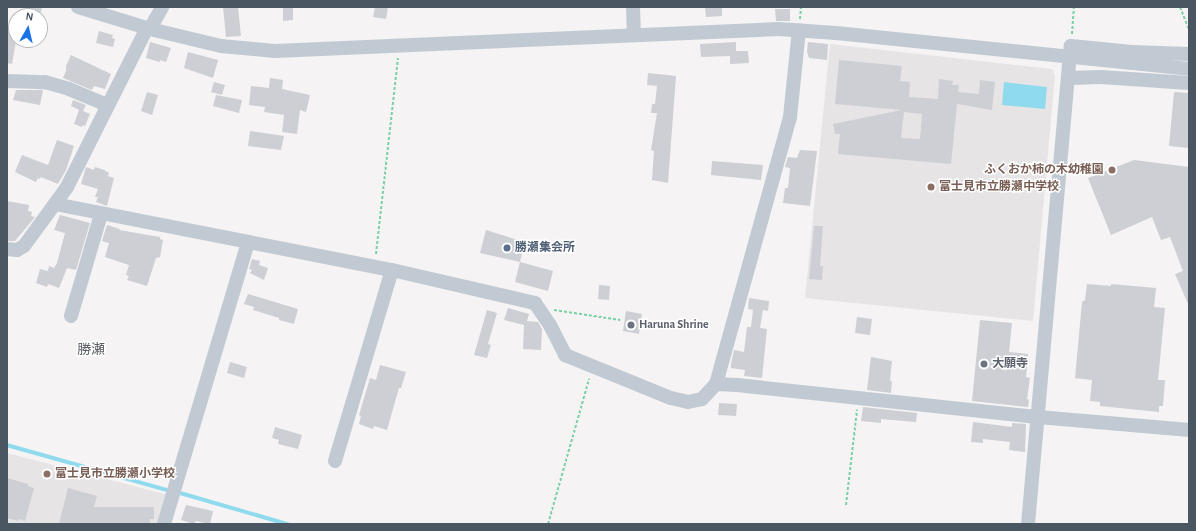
<!DOCTYPE html>
<html>
<head>
<meta charset="utf-8">
<style>
	body { margin:0 }
	#map { position:relative; width:1196px; height:531px; overflow:hidden; background:#f5f3f3; font-family:"Alegreya Sans","Noto Sans JP",sans-serif }
	div>[style] { position:absolute }
	.education>* { inset:0; background:#e6e4e5 }
	.water>* { inset:0; background:#90daee }
	.stream>* { height:3.5px; margin:-1.75px; padding:0 1.75px; transform-origin:1.75px; border-radius:1.75px; background:#90daee }
	.building>* { inset:0; background:#cdcfd5 }
	.path>* { height:2px; margin-top:-1px; transform-origin:0; background:repeating-linear-gradient(90deg,#7ad0a6 0 3px,transparent 0 5px) }
	.minor>* { height:14px; margin:-7px; padding:0 7px; transform-origin:7px; border-radius:7px; background:#c1cad2 }
	.dots>* { width:11px; height:11px; translate:-50% -50%; box-sizing:border-box; border:2px solid #fff; border-radius:50% }
	span { translate:-50% -50%; white-space:nowrap; text-align:center; line-height:1.15; -webkit-text-stroke:3px #fff; paint-order:stroke }
	.education-label { font-size:12px; color:#785e54; font-weight:700 }
	.right { translate:-100% -50%; text-align:right }
	.left { translate:0 -50%; text-align:left }
	.service-label { font-size:12px; color:#4e5e75; font-weight:700 }
	.worship-label { font-size:12px; color:#5b616d; font-weight:700 }
	.quarter-label { font-size:14px; color:#5f6368 }
	.frame { position:absolute; inset:0; border:8px solid #4a5661; pointer-events:none }
	.north { position:absolute; left:8px; top:8px; width:40px; height:40px; box-sizing:border-box; background:#fff; border:1px solid #b7bbc0; border-radius:50%; rotate:8deg; font-size:11px; font-weight:700; line-height:16px; text-align:center; color:#4a5661 }
	.north::after { content:''; display:block; margin:auto; width:14px; height:18px; background:#1a73e8; clip-path:polygon(50% 0,100% 100%,50% 72%,0 100%) }
</style>
</head>
<body>
<div id="map">
	<div class="education">
		<div style="clip-path:polygon(830px 44px,1052px 69px,1055px 75px,1033px 321px,805px 298px)"></div>
		<div style="clip-path:polygon(7px 453px,168px 495px,160px 524px,7px 524px)"></div>
	</div>
	<div class="water">
		<div style="clip-path:polygon(1004px 82px,1047px 87px,1045px 109px,1002px 105px)"></div>
	</div>
	<div class="stream">
		<div style="left:7px;top:445px;width:170px;rotate:15.7deg"></div>
		<div style="left:177px;top:492px;width:115px;rotate:16.2deg"></div>
	</div>
	<div class="building">
		<div style="clip-path:polygon(28px 7px,42px 7px,40px 16px,26px 16px)"></div>
		<div style="clip-path:polygon(223px 7px,238px 7px,241px 36px,226px 37px)"></div>
		<div style="clip-path:polygon(283px 7px,293px 7px,293px 20px,283px 21px)"></div>
		<div style="clip-path:polygon(375px 7px,388px 7px,386px 19px,373px 17px)"></div>
		<div style="clip-path:polygon(705px 7px,722px 7px,722px 16px,706px 17px)"></div>
		<div style="clip-path:polygon(775px 9px,790px 9px,790px 21px,776px 21px)"></div>
		<div style="clip-path:polygon(7px 25px,16px 27px,16px 41px,12px 64px,7px 63px)"></div>
		<div style="clip-path:polygon(99px 31px,113px 35px,112px 38px,115px 39px,113px 47px,96px 43px)"></div>
		<div style="clip-path:polygon(150px 42px,171px 48px,166px 62px,160px 60px,160px 62px,146px 58px)"></div>
		<div style="clip-path:polygon(736px 42px,736px 51px,748px 51px,749px 63px,730px 64px,730px 56px,701px 57px,700px 44px)"></div>
		<div style="clip-path:polygon(808px 42px,828px 44px,827px 60px,809px 58px,807px 52px)"></div>
		<div style="clip-path:polygon(188px 52px,218px 60px,213px 78px,184px 68px)"></div>
		<div style="clip-path:polygon(71px 55px,111px 74px,105px 89px,94px 86px,92px 90px,63px 78px,66px 71px,66px 66px)"></div>
		<div style="clip-path:polygon(evenodd,839px 60px,902px 66px,900px 81px,910px 82px,909px 97px,938px 99px,939px 79px,953px 81px,952px 85px,959px 85px,958px 92px,979px 94px,980px 80px,995px 82px,992px 110px,957px 104px,951px 164px,838px 154px,840px 134px,835px 134px,833px 124px,902px 110px,835px 104px,839px 60px,904px 112px,922px 114px,920px 139px,901px 138px,904px 112px)"></div>
		<div style="clip-path:polygon(648px 73px,676px 76px,668px 183px,652px 180px,654px 151px,651px 150px,657px 113px,651px 113px,652px 104px,655px 104px,657px 86px,647px 85px)"></div>
		<div style="clip-path:polygon(270px 78px,283px 80px,282px 89px,310px 95px,306px 112px,300px 110px,297px 134px,282px 132px,284px 115px,264px 112px,265px 107px,249px 105px,251px 86px,269px 88px)"></div>
		<div style="clip-path:polygon(214px 82px,225px 85px,222px 95px,211px 92px)"></div>
		<div style="clip-path:polygon(16px 90px,43px 90px,40px 105px,13px 100px)"></div>
		<div style="clip-path:polygon(147px 92px,158px 95px,152px 115px,141px 111px)"></div>
		<div style="clip-path:polygon(1174px 92px,1189px 93px,1189px 148px,1169px 146px)"></div>
		<div style="clip-path:polygon(216px 95px,242px 100px,239px 113px,213px 106px)"></div>
		<div style="clip-path:polygon(73px 100px,86px 105px,83px 111px,90px 114px,85px 126px,83px 125px,82px 127px,74px 124px,79px 110px,71px 106px)"></div>
		<div style="clip-path:polygon(250px 131px,284px 136px,281px 150px,248px 146px)"></div>
		<div style="clip-path:polygon(57px 140px,74px 146px,66px 170px,58px 184px,41px 177px,40px 179px,38px 178px,36px 182px,15px 172px,22px 155px,48px 165px)"></div>
		<div style="clip-path:polygon(800px 150px,817px 151px,810px 206px,783px 203px,785px 188px,788px 188px,790px 168px,785px 167px,788px 157px,797px 158px)"></div>
		<div style="clip-path:polygon(1134px 160px,1189px 167px,1189px 306px,1175px 274px,1183px 271px,1170px 237px,1161px 240px,1152px 217px,1111px 235px,1088px 178px)"></div>
		<div style="clip-path:polygon(712px 161px,763px 165px,761px 180px,711px 175px)"></div>
		<div style="clip-path:polygon(86px 167px,94px 170px,95px 167px,104px 170px,109px 173px,108px 176px,114px 178px,107px 206px,96px 202px,98px 197px,95px 197px,98px 189px,81px 184px)"></div>
		<div style="clip-path:polygon(7px 201px,29px 205px,28px 211px,32px 212px,31px 216px,35px 217px,15px 241px,7px 241px)"></div>
		<div style="clip-path:polygon(60px 215px,90px 223px,76px 270px,67px 268px,59px 288px,48px 284px,47px 287px,36px 283px,40px 269px,48px 271px,49px 266px,54px 268px,57px 263px,65px 233px,54px 230px)"></div>
		<div style="clip-path:polygon(107px 225px,120px 229px,119px 230px,160px 237px,160px 239px,163px 240px,160px 257px,156px 258px,147px 286px,127px 280px,129px 276px,126px 275px,129px 265px,105px 257px,109px 243px,102px 241px)"></div>
		<div style="clip-path:polygon(814px 226px,823px 226px,820px 266px,823px 266px,822px 280px,809px 279px)"></div>
		<div style="clip-path:polygon(486px 230px,521px 241px,519px 247px,523px 249px,520px 262px,480px 253px)"></div>
		<div style="clip-path:polygon(252px 259px,260px 261px,259px 265px,268px 268px,264px 280px,250px 273px,252px 270px,249px 269px)"></div>
		<div style="clip-path:polygon(520px 262px,553px 271px,548px 291px,515px 282px)"></div>
		<div style="clip-path:polygon(1087px 284px,1111px 286px,1111px 284px,1156px 288px,1154px 307px,1165px 308px,1158px 380px,1165px 380px,1163px 406px,1159px 406px,1159px 412px,1100px 406px,1100px 402px,1090px 401px,1092px 380px,1075px 378px,1082px 302px,1085px 300px)"></div>
		<div style="clip-path:polygon(599px 285px,610px 286px,609px 300px,598px 299px)"></div>
		<div style="clip-path:polygon(248px 294px,298px 309px,294px 324px,279px 320px,279px 318px,253px 310px,254px 307px,244px 304px)"></div>
		<div style="clip-path:polygon(749px 298px,769px 301px,768px 311px,763px 310px,760px 328px,767px 329px,762px 378px,744px 376px,745px 370px,731px 368px,731px 364px,734px 350px,744px 352px,747px 327px,751px 327px,753px 310px,748px 309px)"></div>
		<div style="clip-path:polygon(508px 308px,529px 314px,527px 321px,538px 322px,542px 329px,541px 350px,523px 349px,524px 325px,504px 320px)"></div>
		<div style="clip-path:polygon(487px 310px,497px 313px,488px 344px,491px 345px,487px 358px,474px 355px)"></div>
		<div style="clip-path:polygon(626px 311px,642px 314px,639px 334px,623px 331px)"></div>
		<div style="clip-path:polygon(857px 317px,872px 319px,870px 335px,855px 333px)"></div>
		<div style="clip-path:polygon(980px 320px,1012px 323px,1009px 352px,1028px 354px,1026px 377px,1030px 378px,1027px 399px,1029px 400px,1028px 407px,972px 401px)"></div>
		<div style="clip-path:polygon(871px 357px,892px 361px,890px 381px,892px 381px,891px 393px,867px 390px)"></div>
		<div style="clip-path:polygon(230px 362px,247px 367px,244px 378px,227px 373px)"></div>
		<div style="clip-path:polygon(380px 365px,406px 372px,401px 388px,399px 388px,387px 430px,374px 426px,373px 429px,359px 424px,361px 416px,359px 415px,370px 378px,376px 380px)"></div>
		<div style="clip-path:polygon(719px 403px,737px 404px,736px 416px,718px 415px)"></div>
		<div style="clip-path:polygon(863px 407px,917px 413px,916px 422px,881px 419px,881px 423px,861px 421px)"></div>
		<div style="clip-path:polygon(973px 422px,1012px 427px,1012px 423px,1026px 424px,1025px 452px,1009px 450px,1010px 442px,983px 439px,983px 443px,971px 442px)"></div>
		<div style="clip-path:polygon(275px 427px,302px 435px,298px 449px,278px 444px,279px 440px,272px 438px)"></div>
		<div style="clip-path:polygon(7px 478px,28px 484px,28px 486px,34px 488px,25px 521px,19px 519px,18px 521px,7px 518px)"></div>
		<div style="clip-path:polygon(68px 488px,97px 496px,94px 507px,154px 507px,154px 519px,150px 519px,150px 524px,59px 524px)"></div>
		<div style="clip-path:polygon(186px 505px,213px 511px,210px 524px,196px 521px,194px 524px,181px 520px)"></div>
	</div>
	<div class="path">
		<div style="left:1180px;top:7px;width:24px;rotate:68deg"></div>
		<div style="left:800px;top:19px;width:12px;rotate:-85deg"></div>
		<div style="left:1072px;top:34px;width:27px;rotate:-86deg"></div>
		<div style="left:376px;top:254px;width:197px;rotate:-83.6deg"></div>
		<div style="left:554px;top:310px;width:67px;rotate:8.6deg"></div>
		<div style="left:846px;top:505px;width:96px;rotate:-83.4deg"></div>
		<div style="left:548px;top:524px;width:151px;rotate:-74.2deg"></div>
	</div>
	<div class="minor">
		<div style="left:78px;top:7px;width:75px;rotate:17deg"></div>
		<div style="left:150px;top:29px;width:73px;rotate:13.5deg"></div>
		<div style="left:221px;top:46px;width:54px;rotate:5.3deg"></div>
		<div style="left:275px;top:51px;width:504px;rotate:-2.5deg"></div>
		<div style="left:779px;top:29px;width:57px;rotate:4deg"></div>
		<div style="left:836px;top:33px;width:355px;rotate:5.8deg"></div>
		<div style="left:633px;top:7px;width:28px;rotate:88deg"></div>
		<div style="left:150px;top:29px;width:25px;rotate:-61deg"></div>
		<div style="left:1069px;top:78px;width:32px;rotate:-2deg"></div>
		<div style="left:1101px;top:77px;width:88px;rotate:3.9deg"></div>
		<div style="left:7px;top:81px;width:38px;rotate:2deg"></div>
		<div style="left:45px;top:82px;width:25px;rotate:16deg"></div>
		<div style="left:69px;top:89px;width:41px;rotate:22.8deg"></div>
		<div style="left:55px;top:204px;width:343px;rotate:11.1deg"></div>
		<div style="left:392px;top:270px;width:147px;rotate:13deg"></div>
		<div style="left:535px;top:303px;width:27px;rotate:56deg"></div>
		<div style="left:550px;top:325px;width:34px;rotate:63deg"></div>
		<div style="left:565px;top:355px;width:114px;rotate:22.1deg"></div>
		<div style="left:671px;top:398px;width:17px;rotate:13deg"></div>
		<div style="left:688px;top:402px;width:14px;rotate:-12deg"></div>
		<div style="left:702px;top:399px;width:21px;rotate:-47deg"></div>
		<div style="left:716px;top:384px;width:21px;rotate:3deg"></div>
		<div style="left:737px;top:385px;width:303px;rotate:6.1deg"></div>
		<div style="left:1038px;top:417px;width:152px;rotate:4.9deg"></div>
		<div style="left:7px;top:249px;width:10px;rotate:6deg"></div>
		<div style="left:17px;top:250px;width:8px;rotate:-30deg"></div>
		<div style="left:24px;top:246px;width:73px;rotate:-53.9deg"></div>
		<div style="left:67px;top:187px;width:178px;rotate:-63.3deg"></div>
		<div style="left:71px;top:316px;width:106px;rotate:-73.6deg"></div>
		<div style="left:716px;top:384px;width:277px;rotate:-74.5deg"></div>
		<div style="left:790px;top:117px;width:87px;rotate:-84.1deg"></div>
		<div style="left:335px;top:461px;width:199px;rotate:-73.4deg"></div>
		<div style="left:164px;top:524px;width:294px;rotate:-73.4deg"></div>
		<div style="left:1028px;top:524px;width:480px;rotate:-84.9deg"></div>
		<div style="left:1071px;top:46px;width:61px;rotate:5.6deg"></div>
		<div style="left:1132px;top:52px;width:57px;rotate:2deg"></div>
	</div>
	<div class="dots">
		<div style="left:1112px;top:170px;background:#8d6e63"></div>
		<div style="left:931px;top:187px;background:#8d6e63"></div>
		<div style="left:507px;top:248px;background:#5c6f8a"></div>
		<div style="left:631px;top:325px;background:#6b7280"></div>
		<div style="left:984px;top:364px;background:#6b7280"></div>
		<div style="left:47px;top:474px;background:#8d6e63"></div>
	</div>
	<div class="education-label">
		<span class="right" style="left:1104px;top:170px">ふくおか柿の木幼稚園</span>
		<span class="left" style="left:939px;top:187px">富士見市立勝瀬中学校</span>
		<span class="left" style="left:55px;top:474px">富士見市立勝瀬小学校</span>
	</div>
	<div class="service-label">
		<span class="left" style="left:515px;top:248px">勝瀬集会所</span>
	</div>
	<div class="worship-label">
		<span class="left" style="left:639px;top:325px">Haruna Shrine</span>
		<span class="left" style="left:992px;top:364px">大願寺</span>
	</div>
	<div class="quarter-label">
		<span style="left:91px;top:350px">勝瀬</span>
	</div>
	<div class="frame"></div>
	<div class="north">N</div>
</div>
</body>
</html>
